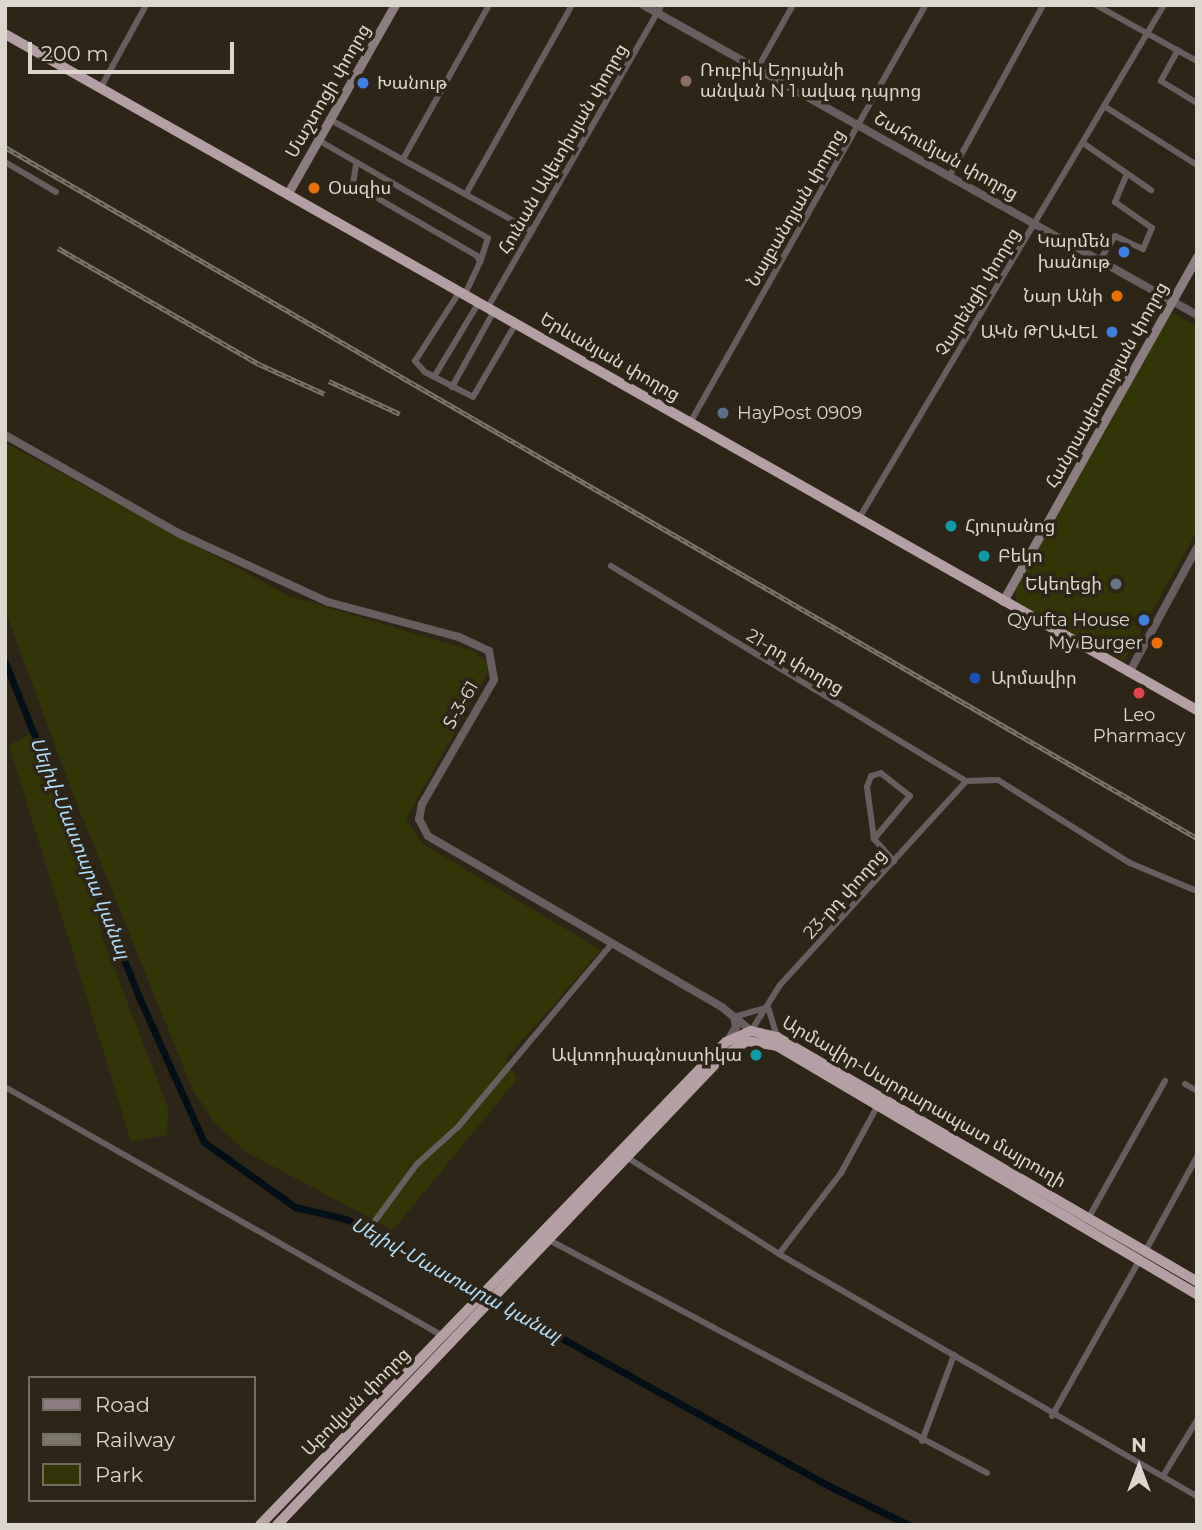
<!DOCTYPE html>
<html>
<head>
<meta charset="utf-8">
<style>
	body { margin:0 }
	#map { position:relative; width:1202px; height:1530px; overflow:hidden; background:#2d2618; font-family:Montserrat,"Noto Sans Armenian",sans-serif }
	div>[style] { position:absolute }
	.green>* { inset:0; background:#323506 }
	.canal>* { height:7px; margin:-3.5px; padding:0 3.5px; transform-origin:3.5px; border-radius:3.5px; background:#040f17 }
	.minor>* { height:6px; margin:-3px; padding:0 3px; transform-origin:3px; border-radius:3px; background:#685e60 }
	.tertiary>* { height:8px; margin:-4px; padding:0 4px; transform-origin:4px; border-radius:4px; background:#685e60 }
	.secondary>* { height:9px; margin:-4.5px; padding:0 4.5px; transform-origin:4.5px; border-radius:4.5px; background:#8c7d80 }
	.trunk>* { height:10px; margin:-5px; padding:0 5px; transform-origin:5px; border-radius:5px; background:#b4a0a4 }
	.rail>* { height:4.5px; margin-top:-2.25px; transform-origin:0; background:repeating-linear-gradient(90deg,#2d2618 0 5px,#7b766a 0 10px); box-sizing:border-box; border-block:2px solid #7b766a }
	.dots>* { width:19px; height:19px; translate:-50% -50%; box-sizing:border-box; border:4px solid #2d2618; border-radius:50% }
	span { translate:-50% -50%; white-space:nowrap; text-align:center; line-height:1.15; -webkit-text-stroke:7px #2d2618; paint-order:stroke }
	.poi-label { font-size:18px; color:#dbd7ce }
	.left { translate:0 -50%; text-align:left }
	.right { translate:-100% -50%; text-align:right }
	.street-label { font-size:18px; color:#dbd7ce }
	.water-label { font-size:19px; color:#b2ddfa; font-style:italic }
	.frame { position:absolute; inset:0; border:7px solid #dbd7ce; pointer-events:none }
	.legend { position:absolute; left:28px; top:1376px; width:228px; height:126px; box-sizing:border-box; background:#2d2618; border:2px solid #736d61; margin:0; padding:9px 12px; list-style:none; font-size:21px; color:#dbd7ce }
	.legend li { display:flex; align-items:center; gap:14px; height:35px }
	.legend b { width:35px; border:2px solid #736d61 }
	.north { position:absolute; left:1104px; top:1432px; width:70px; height:70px; -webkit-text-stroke:5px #2d2618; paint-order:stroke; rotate:0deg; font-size:19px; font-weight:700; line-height:28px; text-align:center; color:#dbd7ce }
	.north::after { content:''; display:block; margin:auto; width:24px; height:32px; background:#dbd7ce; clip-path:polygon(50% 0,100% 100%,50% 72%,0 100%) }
	.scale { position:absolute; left:28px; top:42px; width:206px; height:32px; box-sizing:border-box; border:4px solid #dbd7ce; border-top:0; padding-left:9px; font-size:21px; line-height:24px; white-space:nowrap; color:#dbd7ce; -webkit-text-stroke:5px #2d2618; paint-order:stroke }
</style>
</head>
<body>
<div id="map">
	<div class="green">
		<div style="clip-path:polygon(1170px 311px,1197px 327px,1197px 531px,1124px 661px,1017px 604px,1014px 587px)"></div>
		<div style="clip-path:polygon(5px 443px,289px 596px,473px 651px,486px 661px,488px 672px,406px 819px,423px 844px,601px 950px,506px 1059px,517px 1079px,393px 1230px,246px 1152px,214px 1122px,192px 1088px,76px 802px,5px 610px)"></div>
		<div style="clip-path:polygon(32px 733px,94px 892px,101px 934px,168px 1108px,167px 1135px,131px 1141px,9px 745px)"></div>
	</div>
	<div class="canal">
		<div style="left:5px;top:662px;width:361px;rotate:68.2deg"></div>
		<div style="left:139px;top:997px;width:159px;rotate:65.9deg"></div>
		<div style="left:204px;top:1142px;width:112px;rotate:35.5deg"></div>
		<div style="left:295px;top:1207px;width:52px;rotate:13.2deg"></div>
		<div style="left:346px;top:1219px;width:552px;rotate:28.93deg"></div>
		<div style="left:829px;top:1486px;width:89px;rotate:26deg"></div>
	</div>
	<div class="minor">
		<div style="left:1096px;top:5px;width:115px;rotate:29deg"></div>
		<div style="left:1178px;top:50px;width:35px;rotate:119deg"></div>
		<div style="left:1161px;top:81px;width:42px;rotate:31.4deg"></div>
		<div style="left:757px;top:69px;width:73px;rotate:-60.6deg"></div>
		<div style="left:101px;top:87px;width:94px;rotate:-61.2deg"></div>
		<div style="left:1104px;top:106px;width:110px;rotate:32.4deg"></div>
		<div style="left:329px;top:119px;width:232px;rotate:28.9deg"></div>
		<div style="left:318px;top:140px;width:196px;rotate:30deg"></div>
		<div style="left:488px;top:238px;width:25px;rotate:108deg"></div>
		<div style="left:1083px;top:143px;width:83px;rotate:34.7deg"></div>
		<div style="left:403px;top:159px;width:176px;rotate:-60.8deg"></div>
		<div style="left:5px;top:162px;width:59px;rotate:30.5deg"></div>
		<div style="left:356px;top:165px;width:19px;rotate:99deg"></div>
		<div style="left:353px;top:184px;width:143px;rotate:30.1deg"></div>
		<div style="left:477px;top:256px;width:7px;rotate:63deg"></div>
		<div style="left:480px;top:262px;width:35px;rotate:115deg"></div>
		<div style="left:949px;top:177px;width:196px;rotate:-61.3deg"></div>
		<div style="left:466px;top:194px;width:217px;rotate:-60.7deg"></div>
		<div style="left:1100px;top:260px;width:28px;rotate:-58deg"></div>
		<div style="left:1115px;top:236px;width:31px;rotate:25deg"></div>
		<div style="left:1143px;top:249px;width:23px;rotate:-67deg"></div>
		<div style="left:1152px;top:228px;width:45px;rotate:-144.9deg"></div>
		<div style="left:1115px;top:202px;width:30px;rotate:-67deg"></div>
		<div style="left:460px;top:291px;width:83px;rotate:122.7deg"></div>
		<div style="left:415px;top:361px;width:15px;rotate:48deg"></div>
		<div style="left:425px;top:372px;width:54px;rotate:27.5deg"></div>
		<div style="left:473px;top:397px;width:86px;rotate:-59.8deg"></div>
		<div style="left:488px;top:307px;width:349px;rotate:-60.1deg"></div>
		<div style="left:434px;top:377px;width:87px;rotate:-59deg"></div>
		<div style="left:452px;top:387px;width:87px;rotate:-61.1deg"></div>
		<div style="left:690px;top:423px;width:480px;rotate:-60.6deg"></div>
		<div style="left:858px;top:520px;width:599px;rotate:-59.28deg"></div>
		<div style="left:611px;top:566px;width:415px;rotate:31.2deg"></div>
		<div style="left:966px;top:781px;width:32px;rotate:-2deg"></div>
		<div style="left:998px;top:780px;width:156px;rotate:32.2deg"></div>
		<div style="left:1130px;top:863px;width:73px;rotate:22.7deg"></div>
		<div style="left:874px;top:839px;width:56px;rotate:-50.1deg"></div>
		<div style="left:910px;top:796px;width:37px;rotate:-142deg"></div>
		<div style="left:881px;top:773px;width:10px;rotate:163deg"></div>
		<div style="left:871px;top:776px;width:12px;rotate:110deg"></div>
		<div style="left:867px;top:787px;width:52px;rotate:82.3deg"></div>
		<div style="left:874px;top:839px;width:30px;rotate:48deg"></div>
		<div style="left:768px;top:1007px;width:31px;rotate:73deg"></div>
		<div style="left:734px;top:1017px;width:33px;rotate:-16deg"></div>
		<div style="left:751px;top:1031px;width:54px;rotate:-57.8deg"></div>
		<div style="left:780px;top:985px;width:276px;rotate:-47.6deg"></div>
		<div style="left:1185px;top:1084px;width:14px;rotate:30deg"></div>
		<div style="left:5px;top:1087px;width:504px;rotate:29.62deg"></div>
		<div style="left:628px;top:1158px;width:179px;rotate:32.4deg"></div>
		<div style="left:779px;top:1254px;width:483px;rotate:30.1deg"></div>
		<div style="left:1089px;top:1217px;width:156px;rotate:-60.8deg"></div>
		<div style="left:372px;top:1225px;width:76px;rotate:-53.6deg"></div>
		<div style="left:417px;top:1164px;width:55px;rotate:-42.1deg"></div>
		<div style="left:458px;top:1127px;width:241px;rotate:-50deg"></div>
		<div style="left:549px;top:1240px;width:496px;rotate:28deg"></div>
		<div style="left:1146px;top:1250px;width:106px;rotate:-61.3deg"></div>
		<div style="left:779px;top:1254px;width:102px;rotate:-52.6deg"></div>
		<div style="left:841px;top:1173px;width:77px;rotate:-61.4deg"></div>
		<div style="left:1052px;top:1416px;width:178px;rotate:-60.7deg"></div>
		<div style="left:922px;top:1441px;width:92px;rotate:-69.6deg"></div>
		<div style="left:1163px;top:1476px;width:66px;rotate:-58.7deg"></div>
	</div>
	<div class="tertiary">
		<div style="left:643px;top:5px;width:635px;rotate:29.23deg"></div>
		<div style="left:5px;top:435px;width:201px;rotate:29.5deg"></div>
		<div style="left:180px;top:534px;width:163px;rotate:24.7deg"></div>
		<div style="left:328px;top:602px;width:136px;rotate:15deg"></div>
		<div style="left:459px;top:637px;width:33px;rotate:25deg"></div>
		<div style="left:489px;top:651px;width:29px;rotate:80deg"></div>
		<div style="left:494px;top:680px;width:143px;rotate:120.1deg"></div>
		<div style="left:422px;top:804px;width:15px;rotate:101deg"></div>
		<div style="left:419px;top:819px;width:19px;rotate:62deg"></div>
		<div style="left:428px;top:836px;width:341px;rotate:30.2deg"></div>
		<div style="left:723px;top:1008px;width:36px;rotate:39deg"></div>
		<div style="left:1129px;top:673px;width:142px;rotate:-61.5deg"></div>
		<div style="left:727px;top:1042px;width:17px;rotate:-59deg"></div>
		<div style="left:736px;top:1027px;width:10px;rotate:-101deg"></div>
	</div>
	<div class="secondary">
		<div style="left:288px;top:193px;width:216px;rotate:-60.4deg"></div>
		<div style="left:1003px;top:601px;width:395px;rotate:-60.6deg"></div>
	</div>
	<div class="trunk">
		<div style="left:5px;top:34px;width:1370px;rotate:29.56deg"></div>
		<div style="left:260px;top:1525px;width:671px;rotate:-46.03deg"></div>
		<div style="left:726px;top:1042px;width:27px;rotate:-24deg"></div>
		<div style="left:751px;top:1031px;width:27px;rotate:13deg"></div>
		<div style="left:777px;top:1037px;width:486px;rotate:30.2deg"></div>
		<div style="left:277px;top:1525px;width:643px;rotate:-46.45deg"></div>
		<div style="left:720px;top:1059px;width:32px;rotate:-34deg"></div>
		<div style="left:747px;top:1041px;width:30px;rotate:9deg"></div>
		<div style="left:777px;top:1046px;width:488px;rotate:30.6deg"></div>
	</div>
	<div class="rail">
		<div style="left:5px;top:147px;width:1378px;rotate:30.1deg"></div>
		<div style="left:58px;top:248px;width:232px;rotate:30deg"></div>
		<div style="left:259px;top:364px;width:72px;rotate:24.4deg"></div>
		<div style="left:329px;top:381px;width:78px;rotate:24.9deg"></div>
	</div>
	<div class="dots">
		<div style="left:686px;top:81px;background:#8d6e63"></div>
		<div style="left:363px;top:83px;background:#3f7fe0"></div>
		<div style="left:314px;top:188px;background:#e8710a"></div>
		<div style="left:1124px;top:252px;background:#3f7fe0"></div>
		<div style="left:1117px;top:296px;background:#e8710a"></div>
		<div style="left:1112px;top:332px;background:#3f7fe0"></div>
		<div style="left:723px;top:413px;background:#5c6f8a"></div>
		<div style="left:951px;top:526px;background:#0f9aa8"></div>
		<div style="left:984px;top:556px;background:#0f9aa8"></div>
		<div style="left:1116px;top:584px;background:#6b7280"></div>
		<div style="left:1144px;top:620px;background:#3f7fe0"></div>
		<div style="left:1157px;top:643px;background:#e8710a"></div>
		<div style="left:975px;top:678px;background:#1a4fb4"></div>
		<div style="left:1139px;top:693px;background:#e0444e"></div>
		<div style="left:756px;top:1055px;background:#0f9aa8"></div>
	</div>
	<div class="poi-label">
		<span class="left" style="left:700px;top:81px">Ռուբիկ Եղոյանի<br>անվան N 1 ավագ դպրոց</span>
		<span class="left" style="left:377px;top:83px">Խանութ</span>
		<span class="left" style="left:328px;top:188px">Օազիս</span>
		<span class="right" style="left:1110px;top:252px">Կարմեն<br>խանութ</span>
		<span class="right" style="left:1103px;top:296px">Նար Անի</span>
		<span class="right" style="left:1098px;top:332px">ԱԿՆ ԹՐԱՎԵԼ</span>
		<span class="left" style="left:737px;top:413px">HayPost 0909</span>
		<span class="left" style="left:965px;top:526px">Հյուրանոց</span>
		<span class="left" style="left:998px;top:556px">Բեկո</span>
		<span class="right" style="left:1102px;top:584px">Եկեղեցի</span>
		<span class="right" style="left:1130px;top:620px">Qyufta House</span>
		<span class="right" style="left:1143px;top:643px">My Burger</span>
		<span class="left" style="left:991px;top:678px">Արմավիր</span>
		<span style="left:1139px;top:726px">Leo<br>Pharmacy</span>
		<span class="right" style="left:742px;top:1055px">Ավտոդիագնոստիկա</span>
	</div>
	<div class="street-label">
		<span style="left:328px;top:91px;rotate:-60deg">Մաշտոցի փողոց</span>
		<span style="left:563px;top:149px;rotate:-60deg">Հունան Ավետիսյան փողոց</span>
		<span style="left:946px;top:156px;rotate:29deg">Շահումյան փողոց</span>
		<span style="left:796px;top:208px;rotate:-60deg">Նալբանդյան փողոց</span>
		<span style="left:978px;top:292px;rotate:-59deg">Չարենցի փողոց</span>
		<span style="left:610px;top:357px;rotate:30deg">Երևանյան փողոց</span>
		<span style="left:1107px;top:385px;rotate:-61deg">Հանրապետության փողոց</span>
		<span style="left:795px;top:662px;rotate:31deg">21-րդ փողոց</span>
		<span style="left:461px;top:705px;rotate:-60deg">Տ-3-61</span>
		<span style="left:845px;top:894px;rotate:-48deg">23-րդ փողոց</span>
		<span style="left:924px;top:1102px;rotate:30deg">Արմավիր-Սարդարապատ մայրուղի</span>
		<span style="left:356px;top:1402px;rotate:-45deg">Աբովյան փողոց</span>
	</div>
	<div class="water-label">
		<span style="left:80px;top:848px;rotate:68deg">Սելիվ֊Մաստարա կանալ</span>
		<span style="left:456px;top:1280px;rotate:29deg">Սելիվ֊Մաստարա կանալ</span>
	</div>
	<div class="frame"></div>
	<ul class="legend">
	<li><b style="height:9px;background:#8c7d80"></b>Road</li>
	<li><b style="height:9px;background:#7b766a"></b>Railway</li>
	<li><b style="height:19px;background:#323506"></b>Park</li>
	</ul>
	<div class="north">N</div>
	<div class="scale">200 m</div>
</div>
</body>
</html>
